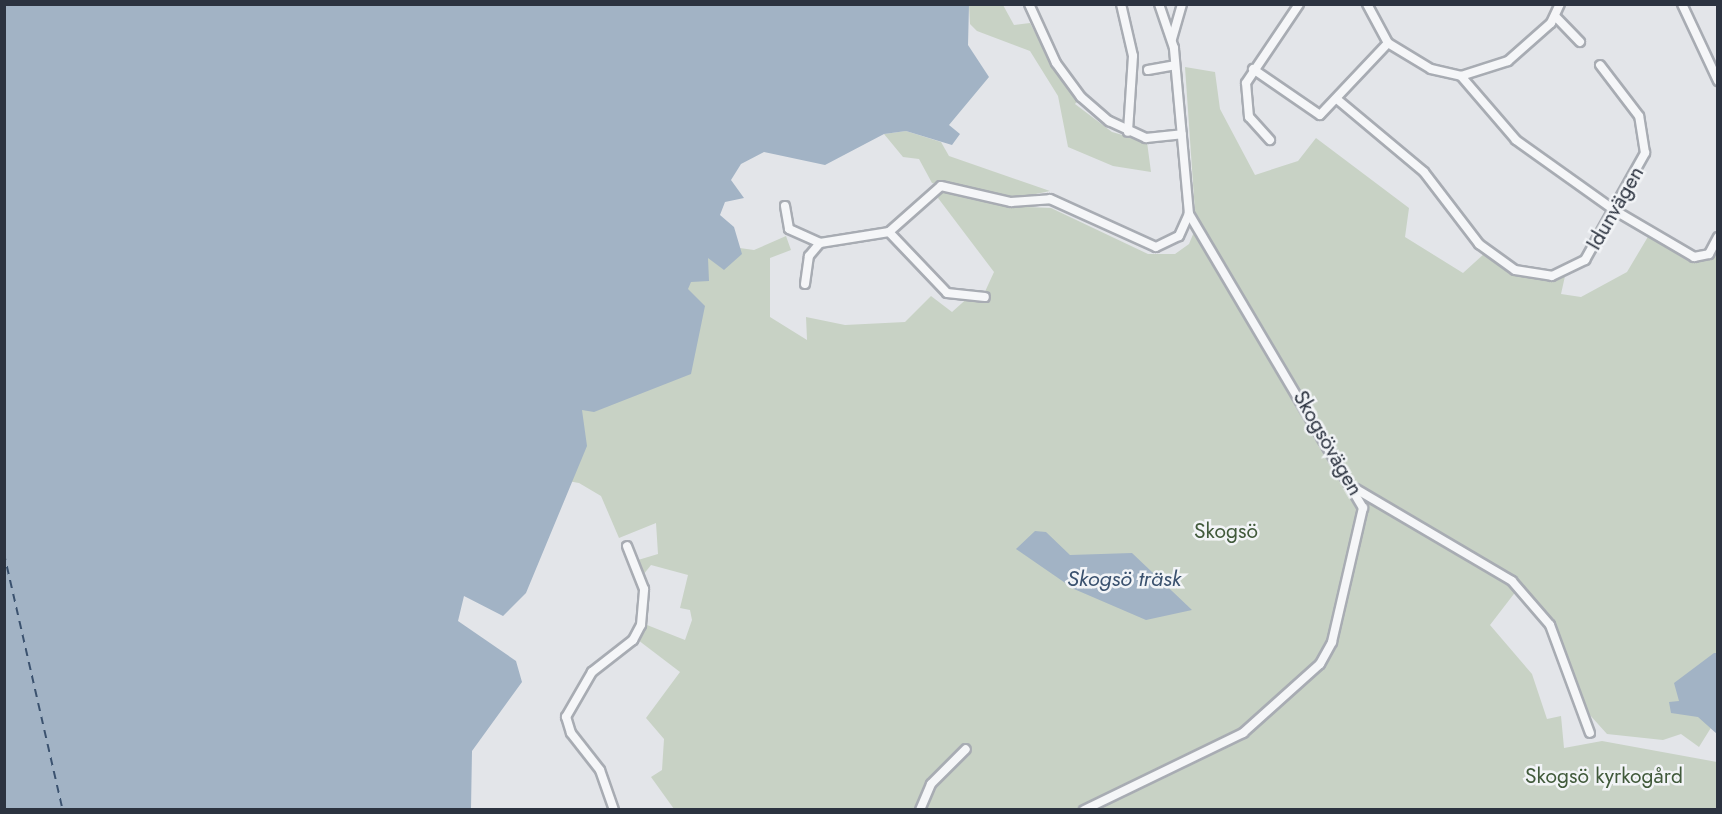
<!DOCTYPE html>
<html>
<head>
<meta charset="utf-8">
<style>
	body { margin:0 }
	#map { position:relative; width:1722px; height:814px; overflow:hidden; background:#e3e5e9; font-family:Jost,sans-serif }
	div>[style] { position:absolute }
	.green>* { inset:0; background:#c8d2c5 }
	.water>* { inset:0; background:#a2b3c5 }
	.ferry>* { height:1.5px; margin-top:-0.75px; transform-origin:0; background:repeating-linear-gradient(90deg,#3b526f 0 8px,transparent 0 14px) }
	.roads { filter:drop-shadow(2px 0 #a8acb3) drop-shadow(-2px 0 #a8acb3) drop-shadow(0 2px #a8acb3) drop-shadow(0 -2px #a8acb3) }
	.street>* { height:8px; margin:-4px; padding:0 4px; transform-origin:4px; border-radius:4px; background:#f5f6f8 }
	span { translate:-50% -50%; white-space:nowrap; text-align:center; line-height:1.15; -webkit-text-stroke:5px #f2f4f7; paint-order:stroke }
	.street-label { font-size:21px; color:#2c3340 }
	.park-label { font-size:21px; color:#415a3b }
	.water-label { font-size:22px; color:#3b526f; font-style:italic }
	.frame { position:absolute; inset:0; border:6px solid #2c3340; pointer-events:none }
</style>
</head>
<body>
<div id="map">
	<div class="green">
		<div style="clip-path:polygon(969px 5px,1003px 5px,1014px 25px,1030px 23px,1054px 69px,1079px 99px,1075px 104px,1112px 132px,1147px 142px,1151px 172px,1113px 166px,1068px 147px,1058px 96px,1030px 51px,977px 31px,970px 24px)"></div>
		<div style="clip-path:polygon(1185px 67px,1215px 72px,1220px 109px,1255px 175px,1298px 161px,1316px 138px,1409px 208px,1405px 237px,1463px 273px,1485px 253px,1528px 278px,1565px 276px,1561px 294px,1581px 297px,1627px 272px,1649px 235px,1688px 259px,1710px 258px,1717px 250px,1717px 718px,1699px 747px,1681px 734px,1663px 740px,1607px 734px,1589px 714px,1550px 618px,1520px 586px,1490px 625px,1532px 674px,1547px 719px,1561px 716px,1564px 748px,1602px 741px,1717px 762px,1717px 809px,674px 809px,651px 777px,662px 770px,664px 739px,646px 718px,680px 672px,638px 640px,647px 625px,685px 640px,692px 620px,690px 610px,680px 608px,688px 575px,651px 565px,643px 575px,638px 560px,658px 554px,656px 523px,619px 538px,601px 496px,579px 483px,430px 456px,474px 211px,754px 250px,786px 236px,791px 250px,770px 258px,770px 317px,807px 340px,806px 317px,845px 325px,905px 322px,931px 296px,952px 312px,971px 295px,983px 296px,994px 272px,938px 198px,940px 191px,1002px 206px,1051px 208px,1148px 254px,1175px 254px,1189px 244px,1196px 227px)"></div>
		<div style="clip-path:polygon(906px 131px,941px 142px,949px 156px,1050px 191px,1012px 199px,932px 183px,919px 159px,903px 157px,884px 134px)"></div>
	</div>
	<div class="water">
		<div style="clip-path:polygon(5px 4px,969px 5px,968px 45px,989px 77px,949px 125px,960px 134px,952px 145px,906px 131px,884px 134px,825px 165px,764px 152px,741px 164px,731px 180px,744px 198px,725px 202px,720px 215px,734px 227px,742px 254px,724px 270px,708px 258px,709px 281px,691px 282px,688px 289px,705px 306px,691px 374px,594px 412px,582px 410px,587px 446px,526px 593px,503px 616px,464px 596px,458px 621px,516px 661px,522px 682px,472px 751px,471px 809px,5px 809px)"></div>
		<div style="clip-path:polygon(1035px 531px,1046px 532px,1070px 555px,1132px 553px,1192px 610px,1146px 620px,1074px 589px,1016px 549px)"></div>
		<div style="clip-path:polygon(1714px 653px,1717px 653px,1717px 734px,1698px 717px,1671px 713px,1669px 702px,1679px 701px,1674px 683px)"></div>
	</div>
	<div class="ferry">
		<div style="left:4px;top:553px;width:264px;rotate:77.1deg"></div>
	</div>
	<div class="roads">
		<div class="street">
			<div style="left:1029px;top:4px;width:65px;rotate:65.4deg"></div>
			<div style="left:1056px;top:63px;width:42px;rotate:53.7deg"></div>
			<div style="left:1081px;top:97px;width:37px;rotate:41deg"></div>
			<div style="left:1109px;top:121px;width:41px;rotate:24.7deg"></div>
			<div style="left:1146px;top:138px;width:36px;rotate:-6deg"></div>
			<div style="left:1121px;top:4px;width:53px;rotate:77deg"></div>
			<div style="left:1133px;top:56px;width:76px;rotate:93.8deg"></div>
			<div style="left:1367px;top:4px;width:44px;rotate:61.7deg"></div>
			<div style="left:1388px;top:43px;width:50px;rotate:31.2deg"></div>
			<div style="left:1431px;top:69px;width:31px;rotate:13deg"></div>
			<div style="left:1461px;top:76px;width:49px;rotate:-17.7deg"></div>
			<div style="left:1508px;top:61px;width:57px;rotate:-41.5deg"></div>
			<div style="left:1551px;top:23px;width:21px;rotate:-65deg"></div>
			<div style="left:1682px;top:4px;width:85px;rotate:64.9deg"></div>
			<div style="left:1555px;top:16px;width:36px;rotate:46deg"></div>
			<div style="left:1172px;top:39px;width:36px;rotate:-74deg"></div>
			<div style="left:1253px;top:69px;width:81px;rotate:34.5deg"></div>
			<div style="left:1320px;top:115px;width:99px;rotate:-46.6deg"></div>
			<div style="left:1148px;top:70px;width:27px;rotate:-10deg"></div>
			<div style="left:1461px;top:76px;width:84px;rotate:49.3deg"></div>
			<div style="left:1516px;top:140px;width:120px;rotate:35.5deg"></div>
			<div style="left:1614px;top:210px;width:93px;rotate:30.4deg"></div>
			<div style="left:1694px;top:257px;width:15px;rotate:-11deg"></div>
			<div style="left:1709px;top:254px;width:19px;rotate:-62deg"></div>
			<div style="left:1338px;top:100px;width:112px;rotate:39.9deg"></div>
			<div style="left:1424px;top:172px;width:91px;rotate:52.6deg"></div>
			<div style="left:1479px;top:244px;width:44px;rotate:35.8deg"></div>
			<div style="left:1515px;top:270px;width:37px;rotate:9deg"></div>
			<div style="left:1552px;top:276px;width:37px;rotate:-26deg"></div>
			<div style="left:1585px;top:260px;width:123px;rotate:-60.7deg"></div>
			<div style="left:1645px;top:153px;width:37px;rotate:-99deg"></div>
			<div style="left:1639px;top:116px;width:64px;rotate:-127.4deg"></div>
			<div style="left:1270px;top:140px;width:31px;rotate:-132deg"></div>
			<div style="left:1249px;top:117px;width:34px;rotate:-95deg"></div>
			<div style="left:1246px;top:83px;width:95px;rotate:-56.1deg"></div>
			<div style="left:785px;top:206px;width:23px;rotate:80deg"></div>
			<div style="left:789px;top:229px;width:34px;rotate:24deg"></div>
			<div style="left:820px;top:243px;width:70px;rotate:-9.1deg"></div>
			<div style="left:889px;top:232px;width:69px;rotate:-41.5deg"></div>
			<div style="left:941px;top:186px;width:72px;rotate:12.9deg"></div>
			<div style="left:1011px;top:202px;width:39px;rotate:-4deg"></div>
			<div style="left:1050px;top:199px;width:116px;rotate:24.4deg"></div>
			<div style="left:1156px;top:247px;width:25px;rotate:-26deg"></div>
			<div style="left:1179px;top:236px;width:24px;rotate:-66deg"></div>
			<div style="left:889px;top:232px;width:84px;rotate:46.4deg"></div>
			<div style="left:947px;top:293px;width:38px;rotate:6deg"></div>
			<div style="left:805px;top:284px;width:28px;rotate:-82deg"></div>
			<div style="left:809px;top:256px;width:17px;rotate:-50deg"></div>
			<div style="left:1356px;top:489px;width:181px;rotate:30.5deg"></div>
			<div style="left:1512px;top:581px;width:58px;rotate:49.2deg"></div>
			<div style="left:1550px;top:625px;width:115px;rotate:69.7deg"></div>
			<div style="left:614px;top:810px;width:42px;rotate:-109.3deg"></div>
			<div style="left:600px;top:770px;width:47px;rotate:-128.1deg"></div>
			<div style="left:571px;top:733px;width:17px;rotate:-107deg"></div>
			<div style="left:566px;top:717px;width:52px;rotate:-60deg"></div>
			<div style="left:592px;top:672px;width:52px;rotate:-38deg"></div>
			<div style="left:633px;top:640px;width:17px;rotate:-62deg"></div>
			<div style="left:641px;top:625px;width:36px;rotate:-85deg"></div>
			<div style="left:644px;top:589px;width:46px;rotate:-111.6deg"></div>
			<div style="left:920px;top:810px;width:28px;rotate:-67deg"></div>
			<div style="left:931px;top:784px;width:49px;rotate:-45deg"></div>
			<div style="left:1084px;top:810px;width:177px;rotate:-25.8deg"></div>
			<div style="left:1243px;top:733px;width:103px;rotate:-41.9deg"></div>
			<div style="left:1320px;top:664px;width:25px;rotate:-61deg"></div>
			<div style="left:1332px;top:642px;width:138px;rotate:-77deg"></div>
			<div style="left:1363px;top:508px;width:342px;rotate:-120.6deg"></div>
			<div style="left:1189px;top:214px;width:167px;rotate:-95.2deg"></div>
			<div style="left:1174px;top:48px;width:46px;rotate:-108.8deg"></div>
		</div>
	</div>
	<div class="street-label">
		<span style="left:1615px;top:208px;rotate:-60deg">Idunvägen</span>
		<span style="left:1328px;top:443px;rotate:60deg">Skogsövägen</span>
	</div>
	<div class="park-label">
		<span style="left:1226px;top:531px">Skogsö</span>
		<span style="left:1604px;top:776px">Skogsö kyrkogård</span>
	</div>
	<div class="water-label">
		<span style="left:1124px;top:579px">Skogsö träsk</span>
	</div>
	<div class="frame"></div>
</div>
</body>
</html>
